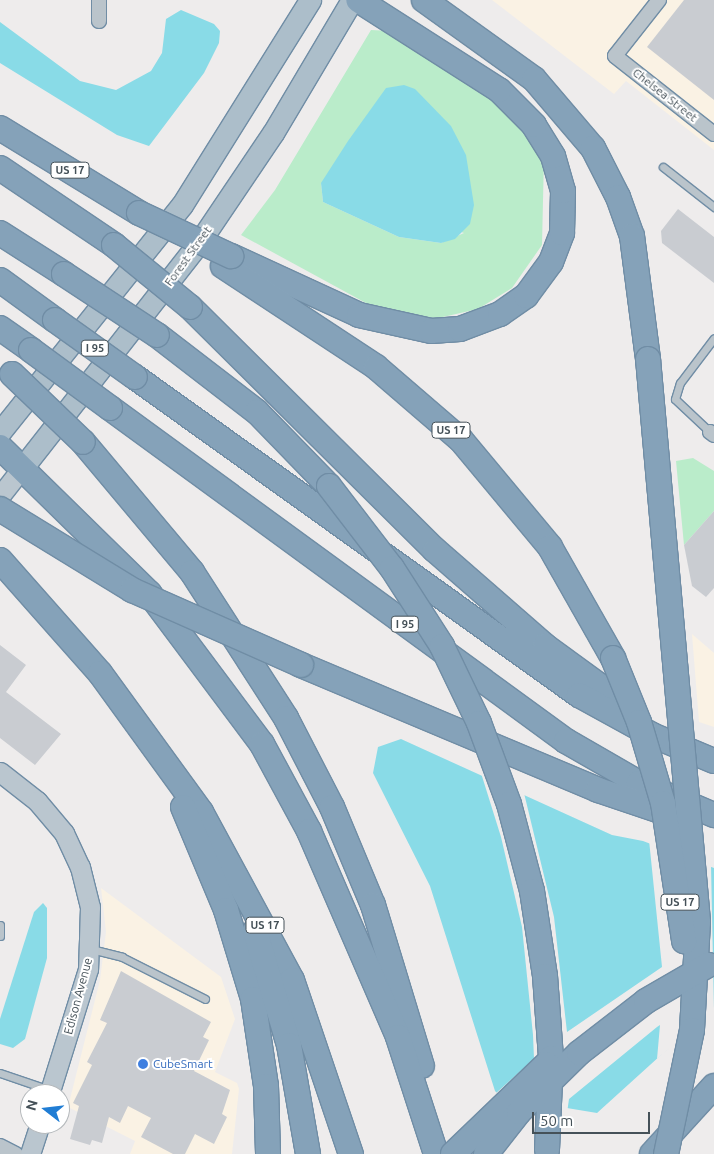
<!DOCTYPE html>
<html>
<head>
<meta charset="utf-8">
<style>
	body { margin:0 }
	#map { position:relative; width:714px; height:1154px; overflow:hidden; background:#eeecec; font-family:Ubuntu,sans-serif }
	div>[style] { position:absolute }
	.commercial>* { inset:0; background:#faf2e4 }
	.green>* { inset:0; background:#baecca }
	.water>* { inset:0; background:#89dbe7 }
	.pier>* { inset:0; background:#eeecec }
	.building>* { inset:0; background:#c9ccd1 }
	.roads { filter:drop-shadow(1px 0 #708da5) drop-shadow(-1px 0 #708da5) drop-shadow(0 1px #708da5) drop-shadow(0 -1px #708da5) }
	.lane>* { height:7px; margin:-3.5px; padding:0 3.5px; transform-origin:3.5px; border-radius:3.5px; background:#bac4cb }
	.street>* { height:14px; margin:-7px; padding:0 7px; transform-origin:7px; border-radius:7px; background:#bac4cb }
	.secondary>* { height:19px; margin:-9.5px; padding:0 9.5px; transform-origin:9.5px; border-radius:9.5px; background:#bac6cf }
	.primary>* { height:21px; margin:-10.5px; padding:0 10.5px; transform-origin:10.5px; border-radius:10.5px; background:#acbeca }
	.highway>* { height:24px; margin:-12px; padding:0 12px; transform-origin:12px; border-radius:12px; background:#85a2b9 }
	.bridges { filter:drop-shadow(1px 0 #708da5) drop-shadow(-1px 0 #708da5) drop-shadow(0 1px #708da5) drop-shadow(0 -1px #708da5) }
	.highway-bridge>* { height:24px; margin:-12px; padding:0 12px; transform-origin:12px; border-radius:12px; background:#85a2b9 }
	.dots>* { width:14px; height:14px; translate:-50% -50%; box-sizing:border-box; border:2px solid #fff; border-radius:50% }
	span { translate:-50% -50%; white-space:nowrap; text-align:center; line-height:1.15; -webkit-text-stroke:4px #fff; paint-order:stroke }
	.shield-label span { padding:1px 4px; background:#fff; border:1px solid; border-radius:4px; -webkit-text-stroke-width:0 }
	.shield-label { font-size:11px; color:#455158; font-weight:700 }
	.street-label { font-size:12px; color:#455158 }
	.shop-label { font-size:12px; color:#366cbe }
	.left { translate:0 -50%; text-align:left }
	.north { position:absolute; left:20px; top:1084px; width:50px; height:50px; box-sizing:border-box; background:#fff; border:1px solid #b5b9bc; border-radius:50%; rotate:286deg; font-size:14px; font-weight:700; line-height:20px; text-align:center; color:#455158 }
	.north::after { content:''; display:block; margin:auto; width:18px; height:22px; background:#207dd4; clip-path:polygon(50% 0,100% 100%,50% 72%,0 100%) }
	.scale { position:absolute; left:532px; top:1112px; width:118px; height:22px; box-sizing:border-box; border:2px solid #455158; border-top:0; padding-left:6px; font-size:15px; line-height:18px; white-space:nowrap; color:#455158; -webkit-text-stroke:4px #fff; paint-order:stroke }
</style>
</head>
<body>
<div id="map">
	<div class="commercial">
		<div style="clip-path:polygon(492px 0,714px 0,714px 150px,626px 81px,614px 94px)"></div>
		<div style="clip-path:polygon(692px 634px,714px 653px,714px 727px,699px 722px)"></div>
		<div style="clip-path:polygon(101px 888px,221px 977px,235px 1019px,215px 1072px,237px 1083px,239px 1089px,232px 1154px,130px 1154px,135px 1141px,68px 1107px,100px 980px,106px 932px)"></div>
	</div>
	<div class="green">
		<div style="clip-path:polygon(evenodd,371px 30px,390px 31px,487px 95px,519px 122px,544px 157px,542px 245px,512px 288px,478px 309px,434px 319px,377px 309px,241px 235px,275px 190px,371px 30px,321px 183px,464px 233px,441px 243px,399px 237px,323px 202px,321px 183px)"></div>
		<div style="clip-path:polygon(693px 458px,714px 471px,714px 511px,684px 545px,676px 461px)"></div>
	</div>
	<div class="water">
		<div style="clip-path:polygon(181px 10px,214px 24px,220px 31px,219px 43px,204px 73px,149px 146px,117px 135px,0 63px,0 22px,80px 81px,116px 90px,151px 71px,162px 53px,166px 19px)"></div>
		<div style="clip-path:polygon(404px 85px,415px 89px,451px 126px,466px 155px,474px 205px,470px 224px,455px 239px,441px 243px,399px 237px,323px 202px,321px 183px,348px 141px,386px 88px)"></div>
		<div style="clip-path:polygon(401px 739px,612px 835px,643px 841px,714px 868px,714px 1007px,597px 1113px,501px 1097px,495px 1091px,430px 886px,373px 773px,378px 747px)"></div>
		<div style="clip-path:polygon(43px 903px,47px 908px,47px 958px,25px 1039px,13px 1048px,0 1044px,0 1019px,34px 912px)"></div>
	</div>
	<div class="pier">
		<div style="clip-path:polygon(481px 773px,524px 793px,554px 917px,567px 1032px,662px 967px,649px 840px,711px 865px,714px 1010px,657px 1059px,660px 1025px,657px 1027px,569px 1099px,567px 1113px,530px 1113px,495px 1094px,534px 1059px,533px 1035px,522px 927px,501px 837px)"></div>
	</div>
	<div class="building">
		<div style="clip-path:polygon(684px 0,714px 0,714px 100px,647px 47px)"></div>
		<div style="clip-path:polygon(678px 209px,714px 237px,714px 283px,662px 243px,661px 231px)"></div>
		<div style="clip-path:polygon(714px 511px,714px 588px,706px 597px,692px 586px,684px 545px)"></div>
		<div style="clip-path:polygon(0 645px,26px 665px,6px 692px,61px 734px,35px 765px,0 738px)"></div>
		<div style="clip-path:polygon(121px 971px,211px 1022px,203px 1037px,209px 1040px,194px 1071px,230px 1090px,222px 1114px,227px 1117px,214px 1144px,195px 1134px,185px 1154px,173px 1154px,141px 1137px,151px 1118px,128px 1106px,120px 1123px,109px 1117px,102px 1143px,92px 1140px,90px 1145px,70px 1139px,79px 1106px,73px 1103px,92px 1065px,87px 1062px,107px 1023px,100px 1020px)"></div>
	</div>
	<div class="roads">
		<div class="lane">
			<div style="left:663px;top:167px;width:65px;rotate:38.1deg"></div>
			<div style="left:710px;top:432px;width:48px;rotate:-136.7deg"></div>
			<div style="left:675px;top:399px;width:17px;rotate:-73deg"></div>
			<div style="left:680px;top:383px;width:56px;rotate:-52.9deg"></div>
			<div style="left:0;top:925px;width:11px;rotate:90deg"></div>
			<div style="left:91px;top:949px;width:32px;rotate:14deg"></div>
			<div style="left:122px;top:957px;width:93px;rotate:26.8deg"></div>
			<div style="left:0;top:1073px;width:53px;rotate:18.8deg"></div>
		</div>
		<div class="street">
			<div style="left:659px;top:0;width:71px;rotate:128.2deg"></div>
			<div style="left:615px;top:56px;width:126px;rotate:38.2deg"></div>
			<div style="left:99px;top:21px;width:21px;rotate:-90deg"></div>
			<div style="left:710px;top:432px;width:5px;rotate:37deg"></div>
			<div style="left:0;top:1146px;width:18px;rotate:27deg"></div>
		</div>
		<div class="secondary">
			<div style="left:0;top:496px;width:37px;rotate:-52deg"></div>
			<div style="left:0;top:772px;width:47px;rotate:38.1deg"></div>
			<div style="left:37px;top:801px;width:42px;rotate:49.8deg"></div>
			<div style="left:64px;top:833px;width:38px;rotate:65deg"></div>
			<div style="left:80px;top:867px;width:41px;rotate:76deg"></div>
			<div style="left:90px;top:907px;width:62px;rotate:91.8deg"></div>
			<div style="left:88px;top:969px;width:131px;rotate:107.3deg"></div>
			<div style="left:30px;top:1154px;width:32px;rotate:-72deg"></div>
		</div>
		<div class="primary">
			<div style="left:0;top:432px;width:291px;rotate:-51.3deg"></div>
			<div style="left:182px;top:205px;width:242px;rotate:-58deg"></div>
			<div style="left:23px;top:467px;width:283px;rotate:-51.9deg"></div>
			<div style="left:198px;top:244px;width:134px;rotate:-56deg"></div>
			<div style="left:273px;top:133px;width:155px;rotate:-59.3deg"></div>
		</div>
		<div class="highway">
			<div style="left:424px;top:0;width:135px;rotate:35.7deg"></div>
			<div style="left:534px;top:79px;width:91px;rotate:49.5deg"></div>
			<div style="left:593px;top:148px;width:55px;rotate:63deg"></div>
			<div style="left:618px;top:197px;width:41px;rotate:70.3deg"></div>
			<div style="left:632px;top:236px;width:124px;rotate:82.6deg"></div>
			<div style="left:0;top:128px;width:163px;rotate:31.4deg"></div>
			<div style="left:0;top:168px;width:138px;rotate:34deg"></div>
			<div style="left:0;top:233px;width:76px;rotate:32.6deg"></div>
			<div style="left:231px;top:256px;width:141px;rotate:24.7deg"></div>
			<div style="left:359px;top:315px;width:74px;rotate:12.5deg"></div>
			<div style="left:431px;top:331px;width:29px;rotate:-4deg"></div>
			<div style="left:460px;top:329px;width:43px;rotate:-20.6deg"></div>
			<div style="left:500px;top:314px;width:32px;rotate:-35deg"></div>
			<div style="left:526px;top:296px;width:42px;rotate:-53.7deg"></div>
			<div style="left:551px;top:262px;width:31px;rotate:-69deg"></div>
			<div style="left:562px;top:233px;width:42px;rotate:-88.6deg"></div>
			<div style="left:563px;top:191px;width:36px;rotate:-106deg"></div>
			<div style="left:553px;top:156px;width:36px;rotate:-122deg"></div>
			<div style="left:534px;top:125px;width:49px;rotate:-135deg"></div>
			<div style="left:499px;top:90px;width:167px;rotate:-147.4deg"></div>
			<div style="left:223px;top:266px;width:183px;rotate:33.4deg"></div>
			<div style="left:376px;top:367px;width:112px;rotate:40.7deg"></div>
			<div style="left:461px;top:440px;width:139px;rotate:50.2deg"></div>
			<div style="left:550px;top:547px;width:128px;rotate:60.4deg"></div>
			<div style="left:0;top:280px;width:68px;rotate:36deg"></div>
			<div style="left:190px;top:307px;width:345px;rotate:44.8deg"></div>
			<div style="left:435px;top:550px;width:146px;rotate:41.1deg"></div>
			<div style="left:545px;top:646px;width:100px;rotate:36.1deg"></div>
			<div style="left:0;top:328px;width:38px;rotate:35deg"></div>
			<div style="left:157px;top:335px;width:126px;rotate:37.6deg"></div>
			<div style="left:257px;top:412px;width:103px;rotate:45.8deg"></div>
			<div style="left:135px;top:377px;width:546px;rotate:35.61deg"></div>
			<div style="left:579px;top:695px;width:83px;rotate:28.7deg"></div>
			<div style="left:652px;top:735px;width:67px;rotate:22.8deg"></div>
			<div style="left:110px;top:408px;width:565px;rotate:36.14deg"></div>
			<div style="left:566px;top:741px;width:84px;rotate:29.9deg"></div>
			<div style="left:639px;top:783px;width:82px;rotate:23.1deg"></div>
			<div style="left:83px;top:442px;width:170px;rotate:50deg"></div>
			<div style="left:192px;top:572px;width:174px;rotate:57.2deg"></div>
			<div style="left:286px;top:718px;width:100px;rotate:62.7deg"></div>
			<div style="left:332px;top:807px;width:106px;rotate:67.3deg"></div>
			<div style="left:373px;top:905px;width:168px;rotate:73.1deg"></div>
			<div style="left:0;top:447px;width:209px;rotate:44.4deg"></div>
			<div style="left:149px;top:593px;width:189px;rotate:53.2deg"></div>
			<div style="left:262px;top:744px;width:99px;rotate:61.6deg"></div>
			<div style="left:309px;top:831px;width:224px;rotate:66.6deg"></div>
			<div style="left:398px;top:1037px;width:123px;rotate:72deg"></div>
			<div style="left:0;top:560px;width:151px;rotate:48.5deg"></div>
			<div style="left:100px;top:673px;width:172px;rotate:54deg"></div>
			<div style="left:201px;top:812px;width:191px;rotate:61.6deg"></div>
			<div style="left:292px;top:980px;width:184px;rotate:71.3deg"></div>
			<div style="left:301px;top:665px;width:322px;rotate:22.8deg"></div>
			<div style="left:598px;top:790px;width:91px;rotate:18.6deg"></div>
			<div style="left:183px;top:807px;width:112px;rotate:67.3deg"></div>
			<div style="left:226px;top:910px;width:93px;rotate:73.1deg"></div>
			<div style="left:253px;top:999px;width:88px;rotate:81.5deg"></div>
			<div style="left:266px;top:1086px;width:68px;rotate:88.3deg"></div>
			<div style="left:255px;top:931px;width:119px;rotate:73.4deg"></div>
			<div style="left:289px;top:1045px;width:111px;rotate:80.1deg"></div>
			<div style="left:652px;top:1154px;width:92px;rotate:-47.6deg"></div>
		</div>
	</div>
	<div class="bridges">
		<div class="highway-bridge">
			<div style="left:139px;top:213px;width:102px;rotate:25.1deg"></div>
			<div style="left:114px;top:245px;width:98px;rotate:39.2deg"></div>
			<div style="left:64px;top:274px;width:111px;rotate:33.3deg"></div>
			<div style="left:55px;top:320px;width:98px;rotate:35.5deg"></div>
			<div style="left:31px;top:350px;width:98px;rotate:36.3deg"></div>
			<div style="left:648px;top:359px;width:565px;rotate:84.92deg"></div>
			<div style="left:698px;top:922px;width:108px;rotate:93.2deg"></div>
			<div style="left:692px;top:1030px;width:127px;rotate:101.8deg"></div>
			<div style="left:12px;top:374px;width:98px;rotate:43.8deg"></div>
			<div style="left:329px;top:486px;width:103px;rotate:52.5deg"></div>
			<div style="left:392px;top:568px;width:93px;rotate:57.3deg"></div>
			<div style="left:442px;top:646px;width:85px;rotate:64.3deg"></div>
			<div style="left:479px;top:723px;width:86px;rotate:69.7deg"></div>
			<div style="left:509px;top:804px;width:90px;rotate:75.2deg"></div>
			<div style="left:532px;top:891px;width:86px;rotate:81.3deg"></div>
			<div style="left:545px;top:976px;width:82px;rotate:85.8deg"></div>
			<div style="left:551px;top:1058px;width:92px;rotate:92.5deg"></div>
			<div style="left:0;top:509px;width:155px;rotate:31.5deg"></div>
			<div style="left:132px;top:590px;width:185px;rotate:23.9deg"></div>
			<div style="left:613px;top:658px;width:69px;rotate:67.9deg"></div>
			<div style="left:639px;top:722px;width:84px;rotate:73.5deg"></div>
			<div style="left:663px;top:803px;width:140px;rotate:81.3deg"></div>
			<div style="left:453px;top:1154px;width:130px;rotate:-43.8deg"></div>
			<div style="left:486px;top:1154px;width:53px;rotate:-51.8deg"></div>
			<div style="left:519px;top:1112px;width:84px;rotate:-44.5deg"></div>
			<div style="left:579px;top:1053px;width:85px;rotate:-37.8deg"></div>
			<div style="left:646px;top:1001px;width:72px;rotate:-30.1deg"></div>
		</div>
	</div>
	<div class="dots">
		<div style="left:143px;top:1064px;background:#3f7fe0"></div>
	</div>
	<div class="shield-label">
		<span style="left:70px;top:170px">US 17</span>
		<span style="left:95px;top:348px">I 95</span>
		<span style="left:451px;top:430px">US 17</span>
		<span style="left:405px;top:624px">I 95</span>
		<span style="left:680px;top:902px">US 17</span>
		<span style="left:265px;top:925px">US 17</span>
	</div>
	<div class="street-label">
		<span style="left:665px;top:95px;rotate:38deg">Chelsea Street</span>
		<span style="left:188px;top:256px;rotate:-54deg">Forest Street</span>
		<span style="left:78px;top:996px;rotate:-75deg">Edison Avenue</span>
	</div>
	<div class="shop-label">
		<span class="left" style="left:153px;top:1064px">CubeSmart</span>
	</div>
	<div class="north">N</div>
	<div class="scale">50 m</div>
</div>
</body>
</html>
